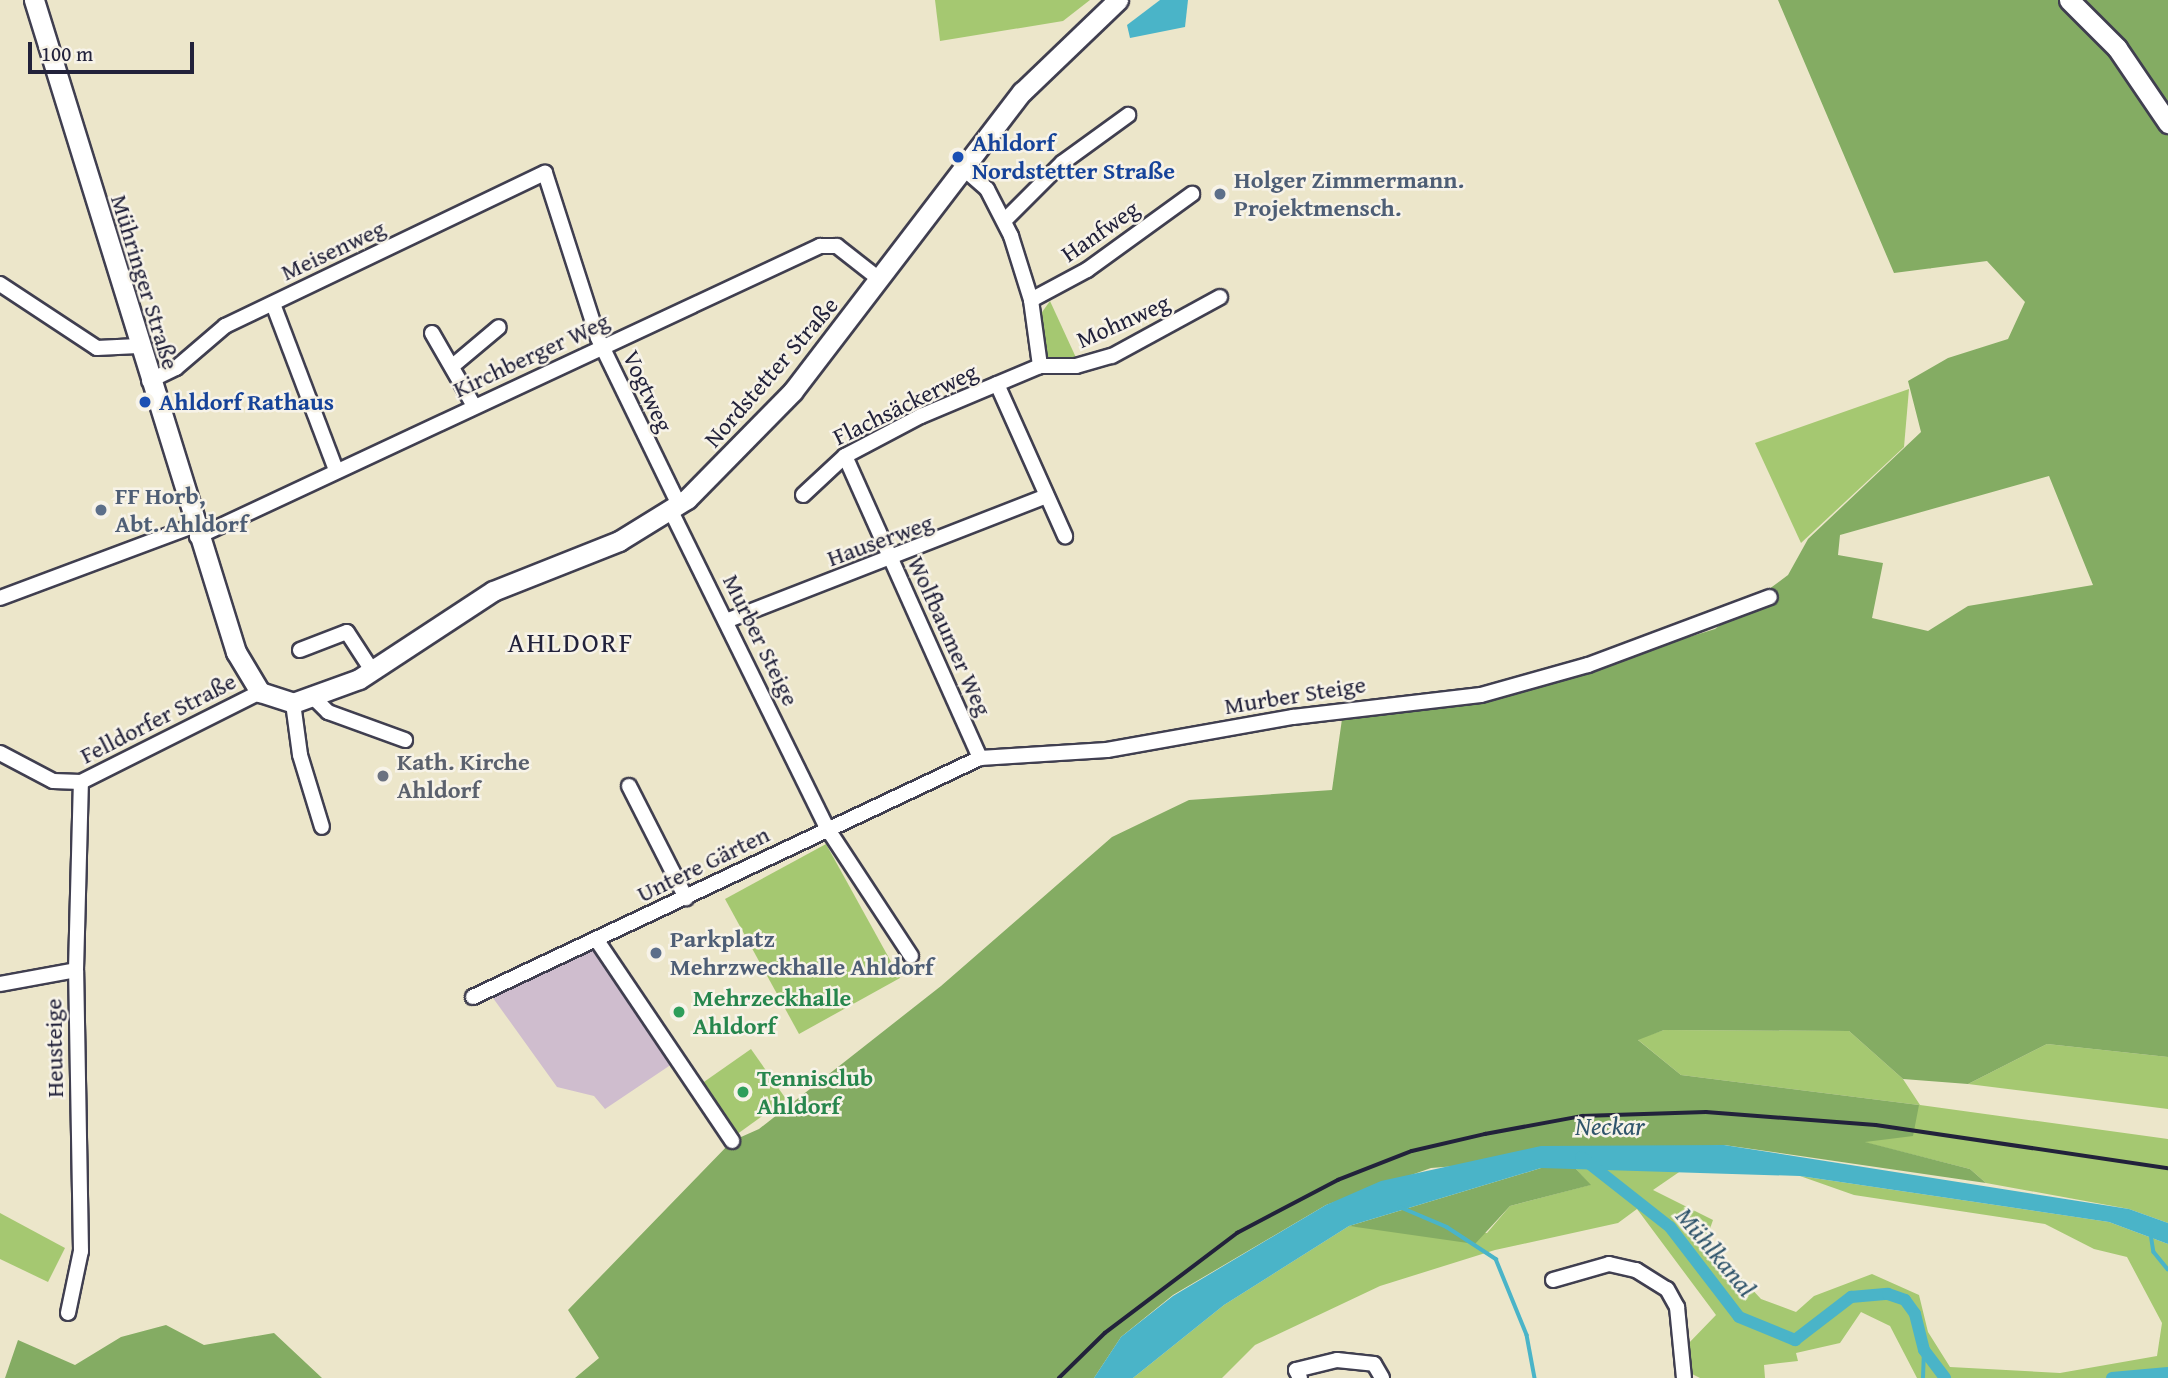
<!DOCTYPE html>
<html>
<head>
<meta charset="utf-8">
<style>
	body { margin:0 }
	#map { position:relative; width:2168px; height:1378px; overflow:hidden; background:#ece6ca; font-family:"Gentium Book Plus",serif }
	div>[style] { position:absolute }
	.industrial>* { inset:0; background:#cfbdce }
	.green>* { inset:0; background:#a5c871 }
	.forest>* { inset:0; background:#84ac63 }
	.water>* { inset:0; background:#4ab4c8 }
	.stream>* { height:3.5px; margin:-1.75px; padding:0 1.75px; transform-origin:1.75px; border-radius:1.75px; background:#4ab4c8 }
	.canal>* { height:12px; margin:-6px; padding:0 6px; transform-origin:6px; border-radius:6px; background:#4ab4c8 }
	.roads { filter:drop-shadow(2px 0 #403f50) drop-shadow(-2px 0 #403f50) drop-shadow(0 2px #403f50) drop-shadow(0 -2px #403f50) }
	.street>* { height:14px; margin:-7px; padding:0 7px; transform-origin:7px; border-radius:7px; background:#fff }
	.secondary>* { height:19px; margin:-9.5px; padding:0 9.5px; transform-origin:9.5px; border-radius:9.5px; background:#fff }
	.rail>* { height:3.5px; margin:-1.75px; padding:0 1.75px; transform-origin:1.75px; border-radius:1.75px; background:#22223b }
	.dots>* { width:19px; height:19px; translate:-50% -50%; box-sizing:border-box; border:4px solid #f7f3e8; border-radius:50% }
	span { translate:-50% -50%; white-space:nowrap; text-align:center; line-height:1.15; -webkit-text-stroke:5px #f7f3e8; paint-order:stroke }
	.transit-label { font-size:24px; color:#164399; font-weight:700 }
	.left { translate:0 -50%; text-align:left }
	.service-label { font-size:24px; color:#4e5e75; font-weight:700 }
	.street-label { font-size:24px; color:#22223b }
	.worship-label { font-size:24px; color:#5b616d; font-weight:700 }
	.leisure-label { font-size:24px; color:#27864d; font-weight:700 }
	.water-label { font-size:26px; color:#30556c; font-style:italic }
	.quarter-label { font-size:28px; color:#22223b; letter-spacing:2px }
	.scale { position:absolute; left:28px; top:42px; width:166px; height:32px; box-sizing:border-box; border:4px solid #22223b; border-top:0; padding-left:9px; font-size:21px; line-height:24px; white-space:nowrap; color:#22223b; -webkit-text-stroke:5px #f7f3e8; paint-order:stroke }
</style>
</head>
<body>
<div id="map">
	<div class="industrial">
		<div style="clip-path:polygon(598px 942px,675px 1062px,605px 1109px,594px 1096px,557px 1087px,488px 991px)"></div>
	</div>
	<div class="green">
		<div style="clip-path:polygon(935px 0,1090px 0,1063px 21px,940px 41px)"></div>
		<div style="clip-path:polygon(1050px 301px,1078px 362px,1050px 360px,1043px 352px,1040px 315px)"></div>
		<div style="clip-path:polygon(1909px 389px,1904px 447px,1801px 543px,1755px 443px)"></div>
		<div style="clip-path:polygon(826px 844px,900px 978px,799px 1034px,725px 899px)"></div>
		<div style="clip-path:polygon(1664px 1030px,1849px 1031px,1903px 1079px,1920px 1105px,2168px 1139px,2168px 1223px,2129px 1209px,1986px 1183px,1970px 1169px,1863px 1142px,1919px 1105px,1681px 1075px,1637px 1039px)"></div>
		<div style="clip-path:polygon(2047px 1044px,2168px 1057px,2168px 1109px,1968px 1084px)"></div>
		<div style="clip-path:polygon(751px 1049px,786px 1099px,736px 1135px,701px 1084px)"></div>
		<div style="clip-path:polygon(1574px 1167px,1685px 1168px,1653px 1190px,1713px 1220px,1706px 1240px,1761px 1299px,1796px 1312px,1814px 1296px,1872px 1274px,1919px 1295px,1928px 1332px,1950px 1367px,2060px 1373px,2157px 1356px,2162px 1323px,2127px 1257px,2094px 1249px,2045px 1224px,1854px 1195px,1800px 1176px,2109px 1222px,2168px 1244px,2168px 1378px,1917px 1378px,1890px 1326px,1861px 1312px,1840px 1343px,1796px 1353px,1798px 1361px,1764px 1365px,1765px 1378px,1700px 1378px,1690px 1373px,1686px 1346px,1716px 1315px,1637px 1209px,1618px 1223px,1495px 1250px,1380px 1286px,1255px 1345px,1222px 1378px,1133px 1378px,1224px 1305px,1349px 1226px,1487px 1233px,1510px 1206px,1590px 1185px)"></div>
		<div style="clip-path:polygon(0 1213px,65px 1248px,48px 1282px,0 1259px)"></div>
	</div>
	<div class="forest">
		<div style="clip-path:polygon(evenodd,1778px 0,2168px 0,2168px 1057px,2047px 1044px,1968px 1084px,1903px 1079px,1849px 1031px,1664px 1030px,1638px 1040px,1681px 1075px,1919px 1105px,1913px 1136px,1865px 1142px,1970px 1169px,1986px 1183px,1724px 1145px,1431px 1168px,1326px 1205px,1173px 1295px,1121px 1337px,1094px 1378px,575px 1378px,599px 1358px,568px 1310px,732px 1141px,759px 1129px,941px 986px,1112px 837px,1189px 800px,1332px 790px,1342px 719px,1511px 692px,1715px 629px,1788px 575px,1808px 539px,1921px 432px,1908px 381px,1948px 358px,2008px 339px,2025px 302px,1987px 261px,1894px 273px,1778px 0,2049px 476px,2093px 585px,1968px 606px,1928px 631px,1872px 618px,1883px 563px,1838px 555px,1840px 535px,2049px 476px)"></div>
		<div style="clip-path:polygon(1574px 1167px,1591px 1185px,1510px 1206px,1475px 1244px,1349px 1226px,1541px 1168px)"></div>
		<div style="clip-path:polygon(166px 1325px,204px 1345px,274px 1333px,322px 1378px,5px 1378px,18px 1340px,75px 1365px,121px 1337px)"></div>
	</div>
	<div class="water">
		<div style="clip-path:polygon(1160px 0,1188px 0,1185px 27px,1130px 38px,1127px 25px)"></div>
		<div style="clip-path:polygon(1724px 1145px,2129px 1209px,2168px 1223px,2168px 1244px,2109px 1222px,1800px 1176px,1541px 1168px,1349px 1226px,1224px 1305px,1133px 1378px,1094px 1378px,1121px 1337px,1173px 1296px,1326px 1205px,1381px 1181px,1541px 1146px)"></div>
	</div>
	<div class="stream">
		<div style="left:1400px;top:1207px;width:51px;rotate:23.1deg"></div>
		<div style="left:1447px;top:1227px;width:59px;rotate:33.1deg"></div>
		<div style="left:1496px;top:1259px;width:82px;rotate:67.8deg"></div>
		<div style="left:1527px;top:1335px;width:44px;rotate:79.5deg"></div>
		<div style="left:2151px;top:1234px;width:18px;rotate:81deg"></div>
		<div style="left:2154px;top:1252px;width:22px;rotate:51deg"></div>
		<div style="left:1923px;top:1378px;width:28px;rotate:-88deg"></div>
	</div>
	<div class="canal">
		<div style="left:1581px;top:1157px;width:113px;rotate:38.2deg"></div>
		<div style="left:1670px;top:1227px;width:113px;rotate:52.5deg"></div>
		<div style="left:1739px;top:1317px;width:61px;rotate:22.3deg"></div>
		<div style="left:1795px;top:1340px;width:71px;rotate:-37.5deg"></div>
		<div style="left:1851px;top:1297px;width:37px;rotate:-5deg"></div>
		<div style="left:1888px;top:1294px;width:18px;rotate:19deg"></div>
		<div style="left:1905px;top:1300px;width:17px;rotate:54deg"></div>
		<div style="left:1915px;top:1314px;width:37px;rotate:76deg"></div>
		<div style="left:1924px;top:1350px;width:35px;rotate:53deg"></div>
		<div style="left:2112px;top:1378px;width:56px;rotate:-5.1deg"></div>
	</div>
	<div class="roads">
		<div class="street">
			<div style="left:964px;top:169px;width:30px;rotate:41deg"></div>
			<div style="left:987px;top:189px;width:53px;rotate:62.9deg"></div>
			<div style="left:1011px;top:236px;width:67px;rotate:72.6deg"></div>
			<div style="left:1031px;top:300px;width:67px;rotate:82.2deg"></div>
			<div style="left:1005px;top:220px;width:81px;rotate:-45deg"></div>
			<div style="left:1062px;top:163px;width:82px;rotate:-36deg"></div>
			<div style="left:0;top:284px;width:116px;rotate:33.4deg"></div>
			<div style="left:97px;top:348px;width:41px;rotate:-2.8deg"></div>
			<div style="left:1031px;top:300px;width:64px;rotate:-28.2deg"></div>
			<div style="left:1087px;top:270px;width:130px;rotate:-35.9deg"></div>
			<div style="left:273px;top:304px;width:178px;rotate:69.2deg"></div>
			<div style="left:432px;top:333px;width:84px;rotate:60.1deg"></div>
			<div style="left:455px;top:364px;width:57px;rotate:-40.1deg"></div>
			<div style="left:149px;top:381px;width:30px;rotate:-26deg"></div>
			<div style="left:176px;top:368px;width:65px;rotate:-40.6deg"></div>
			<div style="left:225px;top:326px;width:355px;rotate:-25.6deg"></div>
			<div style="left:545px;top:173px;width:173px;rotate:72.2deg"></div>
			<div style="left:598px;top:338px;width:186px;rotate:64.1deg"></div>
			<div style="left:997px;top:384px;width:167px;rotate:65.9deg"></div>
			<div style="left:845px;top:456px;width:331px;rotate:65.9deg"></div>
			<div style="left:803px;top:495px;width:57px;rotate:-42.9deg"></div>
			<div style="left:845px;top:456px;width:86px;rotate:-27.8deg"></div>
			<div style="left:921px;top:416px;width:129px;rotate:-22.8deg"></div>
			<div style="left:1040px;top:366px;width:36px"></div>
			<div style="left:1076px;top:366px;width:37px;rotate:-16deg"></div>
			<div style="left:1112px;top:356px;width:123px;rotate:-28.6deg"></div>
			<div style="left:671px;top:511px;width:353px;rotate:63.8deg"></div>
			<div style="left:827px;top:828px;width:153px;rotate:56.7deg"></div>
			<div style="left:197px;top:537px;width:688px;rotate:-25.04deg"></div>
			<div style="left:820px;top:246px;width:17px"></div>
			<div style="left:837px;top:246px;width:53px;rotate:38.2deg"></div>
			<div style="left:0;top:598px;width:206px;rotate:-20.5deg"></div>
			<div style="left:726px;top:621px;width:344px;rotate:-21.3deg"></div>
			<div style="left:300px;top:650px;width:50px;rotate:-21deg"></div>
			<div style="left:347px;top:632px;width:48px;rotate:57deg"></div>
			<div style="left:314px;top:698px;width:20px;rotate:45deg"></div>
			<div style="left:328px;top:712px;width:82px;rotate:20deg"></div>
			<div style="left:293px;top:703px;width:52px;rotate:82.3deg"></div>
			<div style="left:300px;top:755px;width:75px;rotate:73deg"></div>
			<div style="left:0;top:753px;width:60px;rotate:27.8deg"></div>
			<div style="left:53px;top:781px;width:28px;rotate:2deg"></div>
			<div style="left:81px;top:782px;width:200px;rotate:-26.7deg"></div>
			<div style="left:629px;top:786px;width:126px;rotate:63deg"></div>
			<div style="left:598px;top:942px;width:240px;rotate:56deg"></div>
			<div style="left:0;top:984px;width:77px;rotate:-10.4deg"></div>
			<div style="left:473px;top:997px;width:561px;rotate:-25.24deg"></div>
			<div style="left:980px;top:758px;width:127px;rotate:-3.6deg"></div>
			<div style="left:1107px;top:750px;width:189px;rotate:-10.1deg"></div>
			<div style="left:1293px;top:717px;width:189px;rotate:-6.7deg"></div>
			<div style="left:1481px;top:695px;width:111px;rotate:-15.7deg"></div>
			<div style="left:1588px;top:665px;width:194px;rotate:-20.5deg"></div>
			<div style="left:1553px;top:1280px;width:58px;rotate:-15.9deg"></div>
			<div style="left:1609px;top:1264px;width:28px;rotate:13deg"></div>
			<div style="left:1636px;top:1270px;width:36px;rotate:32deg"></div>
			<div style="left:1667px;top:1289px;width:21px;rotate:61deg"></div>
			<div style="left:1677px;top:1307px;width:71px;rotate:84.4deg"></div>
			<div style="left:68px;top:1313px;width:63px;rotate:-78.2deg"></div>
			<div style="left:81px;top:1251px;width:281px;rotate:-91deg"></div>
			<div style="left:76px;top:970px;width:188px;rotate:-88.5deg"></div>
			<div style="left:1300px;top:1378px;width:9px;rotate:-117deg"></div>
			<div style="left:1296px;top:1370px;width:42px;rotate:-13.7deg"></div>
			<div style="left:1337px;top:1360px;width:37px;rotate:6deg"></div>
			<div style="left:1374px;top:1364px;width:16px;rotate:60deg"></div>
		</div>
		<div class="secondary">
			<div style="left:34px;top:0;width:683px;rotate:72.79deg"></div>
			<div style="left:236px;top:652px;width:47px;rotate:59deg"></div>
			<div style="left:260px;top:692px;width:35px;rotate:18deg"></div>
			<div style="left:293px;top:703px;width:70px;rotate:-20deg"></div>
			<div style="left:359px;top:679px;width:160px;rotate:-33.3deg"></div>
			<div style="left:493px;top:591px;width:136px;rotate:-21.6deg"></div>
			<div style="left:619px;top:541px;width:80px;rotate:-31.7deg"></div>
			<div style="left:687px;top:499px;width:151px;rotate:-45.5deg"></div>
			<div style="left:793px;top:391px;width:377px;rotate:-52.6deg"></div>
			<div style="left:1022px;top:92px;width:133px;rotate:-43.8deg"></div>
			<div style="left:2069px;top:0;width:68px;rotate:45deg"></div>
			<div style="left:2117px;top:48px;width:91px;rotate:55.8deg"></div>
		</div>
	</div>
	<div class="rail">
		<div style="left:1059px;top:1378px;width:64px;rotate:-44.4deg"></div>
		<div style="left:1105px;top:1333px;width:166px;rotate:-37.1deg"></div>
		<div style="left:1237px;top:1233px;width:114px;rotate:-27.7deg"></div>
		<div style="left:1338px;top:1180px;width:79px;rotate:-21.4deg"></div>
		<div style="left:1412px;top:1151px;width:75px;rotate:-13.1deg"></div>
		<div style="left:1485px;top:1134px;width:99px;rotate:-10.5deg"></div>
		<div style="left:1582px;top:1116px;width:124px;rotate:-1.8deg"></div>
		<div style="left:1706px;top:1112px;width:170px;rotate:4.4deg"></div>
		<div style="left:1876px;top:1125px;width:295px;rotate:8.4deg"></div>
	</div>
	<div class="dots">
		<div style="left:958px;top:157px;background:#1a4fb4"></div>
		<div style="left:1220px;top:194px;background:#5c6f8a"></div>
		<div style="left:145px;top:402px;background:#1a4fb4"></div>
		<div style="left:101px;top:510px;background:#5c6f8a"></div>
		<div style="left:383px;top:776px;background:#6b7280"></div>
		<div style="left:656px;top:953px;background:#5c6f8a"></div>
		<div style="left:679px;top:1012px;background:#2e9e5b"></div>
		<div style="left:743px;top:1092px;background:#2e9e5b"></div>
	</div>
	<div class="transit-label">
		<span class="left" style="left:972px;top:157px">Ahldorf<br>Nordstetter Straße</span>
		<span class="left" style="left:159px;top:402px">Ahldorf Rathaus</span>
	</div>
	<div class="service-label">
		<span class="left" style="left:1234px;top:194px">Holger Zimmermann.<br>Projektmensch.</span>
		<span class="left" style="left:115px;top:510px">FF Horb,<br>Abt. Ahldorf</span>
		<span class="left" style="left:670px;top:953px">Parkplatz<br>Mehrzweckhalle Ahldorf</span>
	</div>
	<div class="street-label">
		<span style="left:1100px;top:231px;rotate:-35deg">Hanfweg</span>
		<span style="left:333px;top:250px;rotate:-25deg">Meisenweg</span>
		<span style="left:145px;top:282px;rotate:73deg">Mühringer Straße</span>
		<span style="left:1123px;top:321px;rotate:-24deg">Mohnweg</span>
		<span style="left:531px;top:355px;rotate:-25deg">Kirchberger Weg</span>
		<span style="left:771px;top:372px;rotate:-49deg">Nordstetter Straße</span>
		<span style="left:648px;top:391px;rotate:65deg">Vogtweg</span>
		<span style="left:905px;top:404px;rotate:-26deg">Flachsäckerweg</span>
		<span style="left:880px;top:540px;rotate:-20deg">Hauserweg</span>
		<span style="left:950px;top:636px;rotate:66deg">Wolfbaumer Weg</span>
		<span style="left:761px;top:640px;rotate:64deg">Murber Steige</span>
		<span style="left:1295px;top:695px;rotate:-9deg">Murber Steige</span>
		<span style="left:158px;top:718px;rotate:-27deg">Felldorfer Straße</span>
		<span style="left:703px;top:864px;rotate:-26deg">Untere Gärten</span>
		<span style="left:54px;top:1048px;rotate:-91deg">Heusteige</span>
	</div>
	<div class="worship-label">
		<span class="left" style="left:397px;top:776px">Kath. Kirche<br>Ahldorf</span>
	</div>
	<div class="leisure-label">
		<span class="left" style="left:693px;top:1012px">Mehrzeckhalle<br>Ahldorf</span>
		<span class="left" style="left:757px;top:1092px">Tennisclub<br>Ahldorf</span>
	</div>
	<div class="water-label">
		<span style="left:1610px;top:1126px">Neckar</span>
		<span style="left:1716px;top:1252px;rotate:50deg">Mühlkanal</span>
	</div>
	<div class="quarter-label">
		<span style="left:571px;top:642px">AHLDORF</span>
	</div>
	<div class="scale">100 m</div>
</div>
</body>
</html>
